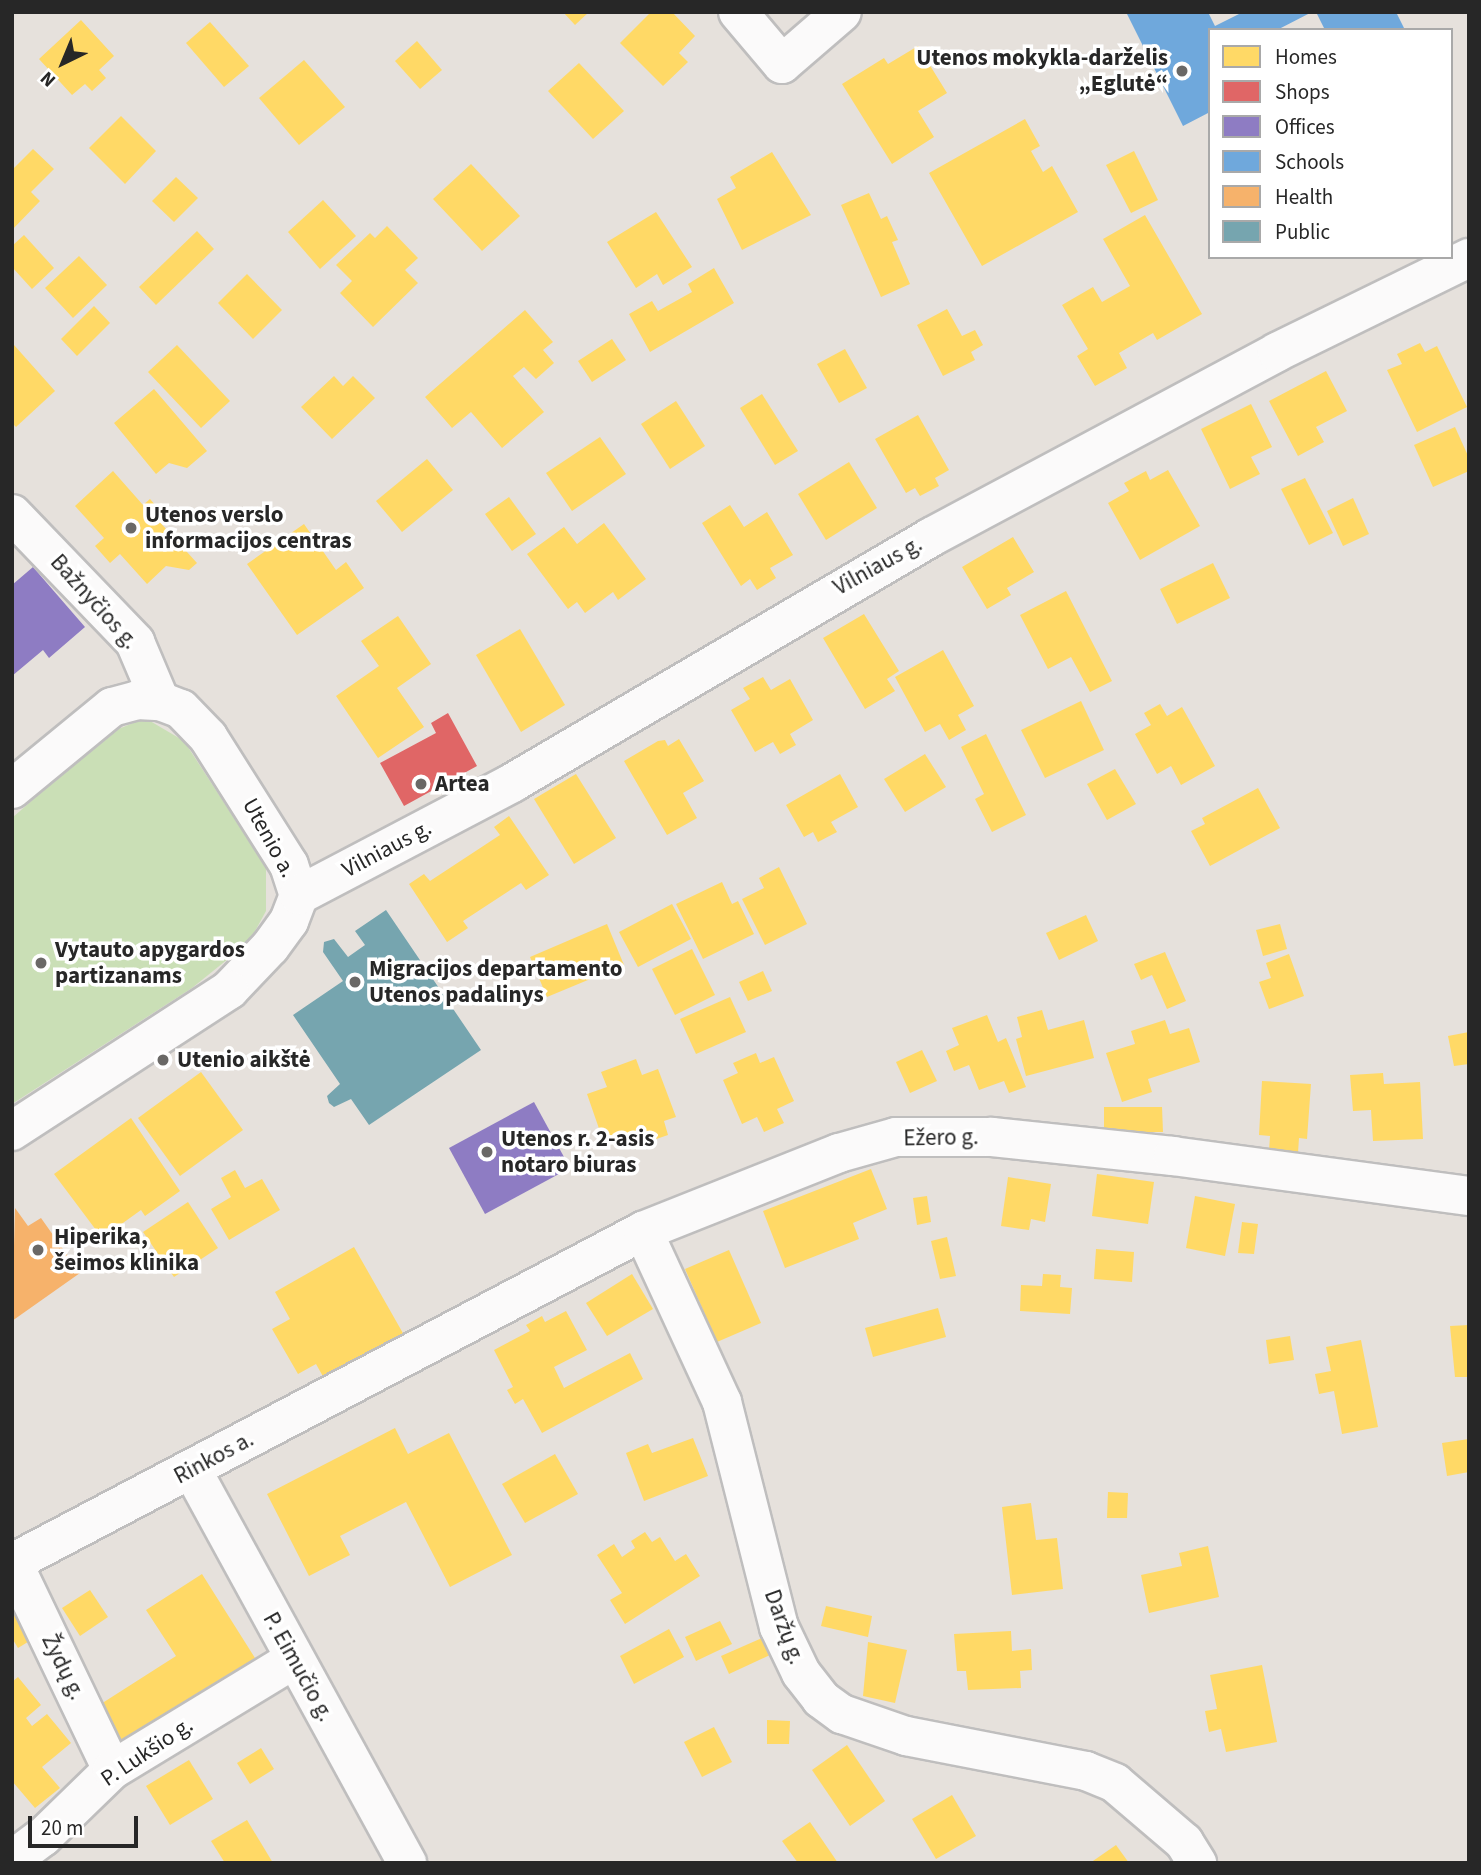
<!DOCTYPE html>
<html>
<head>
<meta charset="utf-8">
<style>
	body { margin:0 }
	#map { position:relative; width:1481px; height:1875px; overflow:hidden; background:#e6e1dc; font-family:"Source Sans 3",sans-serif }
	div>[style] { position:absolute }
	.green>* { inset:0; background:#cadfb6 }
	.homes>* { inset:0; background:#ffd966 }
	.shops>* { inset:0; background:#e06666 }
	.offices>* { inset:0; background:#8e7cc3 }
	.schools>* { inset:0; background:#6fa8dc }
	.health>* { inset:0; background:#f6b26b }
	.public>* { inset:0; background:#76a5af }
	.roads { filter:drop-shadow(2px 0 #bfbebe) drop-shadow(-2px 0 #bfbebe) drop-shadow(0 2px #bfbebe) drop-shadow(0 -2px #bfbebe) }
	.minor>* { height:38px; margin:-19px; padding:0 19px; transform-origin:19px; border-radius:19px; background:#fbfafa }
	.dots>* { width:19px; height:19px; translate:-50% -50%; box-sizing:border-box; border:4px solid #fff; border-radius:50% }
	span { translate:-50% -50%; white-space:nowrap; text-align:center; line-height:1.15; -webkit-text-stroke:7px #fff; paint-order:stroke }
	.poi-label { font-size:23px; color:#272727; font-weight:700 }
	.right { translate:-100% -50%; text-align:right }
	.left { translate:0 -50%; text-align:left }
	.street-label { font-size:23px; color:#272727 }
	.frame { position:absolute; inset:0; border:14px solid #272727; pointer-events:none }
	.legend { position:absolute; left:1208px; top:28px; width:245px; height:231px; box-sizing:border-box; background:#fff; border:2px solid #a9a9a9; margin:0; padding:9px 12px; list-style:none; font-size:21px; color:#272727 }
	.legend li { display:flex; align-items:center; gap:14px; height:35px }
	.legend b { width:35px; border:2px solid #a9a9a9 }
	.north { position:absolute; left:28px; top:28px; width:70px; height:70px; -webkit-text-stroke:5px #fff; paint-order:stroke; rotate:223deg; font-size:19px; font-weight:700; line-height:28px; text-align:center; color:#272727 }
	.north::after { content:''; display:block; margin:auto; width:24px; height:32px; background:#272727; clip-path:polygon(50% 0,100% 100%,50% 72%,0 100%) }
	.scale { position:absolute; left:28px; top:1816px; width:110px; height:32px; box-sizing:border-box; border:4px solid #272727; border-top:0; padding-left:9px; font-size:21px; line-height:24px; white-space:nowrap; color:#272727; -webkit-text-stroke:5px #fff; paint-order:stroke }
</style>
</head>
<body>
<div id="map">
	<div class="green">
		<div style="clip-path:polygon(145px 718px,184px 741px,266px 867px,266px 911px,249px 942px,192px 988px,12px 1104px,12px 818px,109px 733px)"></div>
	</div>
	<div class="homes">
		<div style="clip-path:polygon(563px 12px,589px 12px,575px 25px)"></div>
		<div style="clip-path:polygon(651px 12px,672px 12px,695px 36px,679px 53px,688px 62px,663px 86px,620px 43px)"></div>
		<div style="clip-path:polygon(81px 20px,114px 56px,99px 70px,106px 78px,92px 91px,85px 84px,72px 95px,39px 59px)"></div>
		<div style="clip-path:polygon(210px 22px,249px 66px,224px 87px,186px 43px)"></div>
		<div style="clip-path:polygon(417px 41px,442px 70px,420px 89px,395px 61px)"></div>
		<div style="clip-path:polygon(918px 46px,947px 93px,918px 111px,934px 137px,892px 164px,842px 84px,884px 58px,888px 64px)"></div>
		<div style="clip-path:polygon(304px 60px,345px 107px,299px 145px,259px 98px)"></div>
		<div style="clip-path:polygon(579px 63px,624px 111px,593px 139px,548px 91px)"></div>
		<div style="clip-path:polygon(121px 116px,156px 151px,125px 184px,89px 148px)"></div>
		<div style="clip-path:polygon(1025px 119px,1040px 146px,1031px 151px,1043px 172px,1052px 166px,1078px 212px,982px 266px,929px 173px)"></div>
		<div style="clip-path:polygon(33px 149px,54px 169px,31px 192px,40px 201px,12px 230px,12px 170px)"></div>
		<div style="clip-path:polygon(1134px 151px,1158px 200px,1131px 213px,1106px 165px)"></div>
		<div style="clip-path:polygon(772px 152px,811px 215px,742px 250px,717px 199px,736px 188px,730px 177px)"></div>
		<div style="clip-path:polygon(471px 164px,520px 216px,482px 251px,433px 199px)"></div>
		<div style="clip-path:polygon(176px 177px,198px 198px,174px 222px,152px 201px)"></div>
		<div style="clip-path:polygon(869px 193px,881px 219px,887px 216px,898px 240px,892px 242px,910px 284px,881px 297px,841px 205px)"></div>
		<div style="clip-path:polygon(323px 200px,356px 236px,320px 269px,288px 232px)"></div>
		<div style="clip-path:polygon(656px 212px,692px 267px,663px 285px,657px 274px,636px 288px,607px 242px)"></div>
		<div style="clip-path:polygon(1145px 215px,1202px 314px,1157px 340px,1153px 333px,1119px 353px,1127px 368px,1095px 386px,1077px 356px,1088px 349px,1062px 305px,1093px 287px,1102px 302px,1130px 286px,1103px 239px)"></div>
		<div style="clip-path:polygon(387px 226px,418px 258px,405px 270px,418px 283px,373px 327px,340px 293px,352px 281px,336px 265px,370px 233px,375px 238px)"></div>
		<div style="clip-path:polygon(197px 231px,214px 249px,156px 305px,139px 287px)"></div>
		<div style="clip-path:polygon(24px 235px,54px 268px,32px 289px,12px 267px,12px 246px)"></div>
		<div style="clip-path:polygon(79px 256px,107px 285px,73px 318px,45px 288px)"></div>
		<div style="clip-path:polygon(714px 268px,734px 303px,650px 352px,629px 314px,652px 301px,658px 311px,692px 292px,688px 284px)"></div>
		<div style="clip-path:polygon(247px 274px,282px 310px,253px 339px,218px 303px)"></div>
		<div style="clip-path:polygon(94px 306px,110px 323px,77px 356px,61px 339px)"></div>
		<div style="clip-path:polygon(947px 309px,962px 336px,975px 330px,983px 345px,971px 352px,975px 360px,943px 376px,917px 325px)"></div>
		<div style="clip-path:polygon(525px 310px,553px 342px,543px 350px,554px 363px,536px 379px,524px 367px,513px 376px,544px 412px,502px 448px,471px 412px,452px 428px,425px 397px)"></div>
		<div style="clip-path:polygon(612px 339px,626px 360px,592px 382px,578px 361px)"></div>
		<div style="clip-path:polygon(1420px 343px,1425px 352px,1437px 346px,1467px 407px,1417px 432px,1387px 370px,1402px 364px,1397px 354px)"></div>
		<div style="clip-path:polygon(14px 345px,55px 391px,16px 427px,12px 423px)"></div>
		<div style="clip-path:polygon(177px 345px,230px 401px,201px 428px,148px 372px)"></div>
		<div style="clip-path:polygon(845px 349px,867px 388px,839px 403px,817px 364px)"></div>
		<div style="clip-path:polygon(1326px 371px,1347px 411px,1316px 427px,1324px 442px,1298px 456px,1269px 401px)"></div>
		<div style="clip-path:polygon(334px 376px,343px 386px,353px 376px,375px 398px,332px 439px,301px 407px)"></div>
		<div style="clip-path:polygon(154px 389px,207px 451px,187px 468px,169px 463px,156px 474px,114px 423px)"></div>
		<div style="clip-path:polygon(762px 394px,798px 451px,775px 465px,740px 408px)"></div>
		<div style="clip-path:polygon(676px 401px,705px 446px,670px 469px,641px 424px)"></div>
		<div style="clip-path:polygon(1251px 404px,1272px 447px,1251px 457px,1260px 474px,1230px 489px,1201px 429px)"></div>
		<div style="clip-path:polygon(918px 415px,949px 470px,935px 478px,939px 486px,920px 496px,915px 488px,906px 493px,875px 439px)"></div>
		<div style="clip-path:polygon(1455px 427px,1469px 458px,1469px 471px,1433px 487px,1414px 445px)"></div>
		<div style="clip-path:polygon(600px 437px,626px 474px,572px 511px,546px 473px)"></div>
		<div style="clip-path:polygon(427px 459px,453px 490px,402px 532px,376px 501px)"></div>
		<div style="clip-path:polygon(849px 462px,877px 508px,826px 540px,798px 494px)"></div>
		<div style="clip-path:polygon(1168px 470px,1200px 526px,1140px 560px,1108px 503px,1129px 491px,1124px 483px,1146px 471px,1150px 480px)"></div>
		<div style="clip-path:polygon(113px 471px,143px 505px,150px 499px,163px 514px,157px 519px,197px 563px,189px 570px,166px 566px,147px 584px,120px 554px,110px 563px,95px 546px,104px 538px,75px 506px)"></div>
		<div style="clip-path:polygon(1305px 478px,1333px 533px,1309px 545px,1281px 489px)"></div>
		<div style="clip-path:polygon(509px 497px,536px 534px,512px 551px,485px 514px)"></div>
		<div style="clip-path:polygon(1353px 498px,1369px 534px,1343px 546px,1327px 511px)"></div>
		<div style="clip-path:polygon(730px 505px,744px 527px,767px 512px,793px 555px,770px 568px,776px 578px,757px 590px,750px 579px,741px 586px,702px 523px)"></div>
		<div style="clip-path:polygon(604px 523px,646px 579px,618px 600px,613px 592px,585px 613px,577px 602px,568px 609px,527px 554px,564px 527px,577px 544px)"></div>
		<div style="clip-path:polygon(304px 524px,336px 570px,346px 562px,364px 588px,297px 635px,247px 564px)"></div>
		<div style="clip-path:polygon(1013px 537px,1034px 572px,1007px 588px,1011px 595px,987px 609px,962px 567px)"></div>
		<div style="clip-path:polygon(1213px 563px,1230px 598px,1177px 624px,1160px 589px)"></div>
		<div style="clip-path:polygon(1066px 591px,1112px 681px,1090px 692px,1071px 657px,1048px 669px,1020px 615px)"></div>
		<div style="clip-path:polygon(864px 614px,899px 671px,887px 679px,895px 691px,865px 709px,823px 638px)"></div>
		<div style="clip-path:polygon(398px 616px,431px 664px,397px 688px,424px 727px,378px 758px,336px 696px,379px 666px,361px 641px)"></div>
		<div style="clip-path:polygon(520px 629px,565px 705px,521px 732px,476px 655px)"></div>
		<div style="clip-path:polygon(943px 650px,974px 706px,958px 715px,966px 730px,949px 740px,940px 724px,925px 732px,895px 677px)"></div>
		<div style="clip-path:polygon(763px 677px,771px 690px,790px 679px,813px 720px,790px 734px,796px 745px,780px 754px,773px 742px,755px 752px,731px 710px,750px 699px,743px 688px)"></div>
		<div style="clip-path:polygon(1081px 701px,1104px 750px,1045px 778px,1021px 730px)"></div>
		<div style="clip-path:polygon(1160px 704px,1167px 716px,1182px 707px,1215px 766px,1181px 785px,1171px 766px,1157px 774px,1135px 734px,1151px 725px,1144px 713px)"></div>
		<div style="clip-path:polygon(986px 734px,1026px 815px,992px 832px,975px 799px,984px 794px,961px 747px)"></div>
		<div style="clip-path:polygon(679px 739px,704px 781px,683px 793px,697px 818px,667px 835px,624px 761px,658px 741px,665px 740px,668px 746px)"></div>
		<div style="clip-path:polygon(925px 754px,946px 787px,905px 812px,884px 779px)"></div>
		<div style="clip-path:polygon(1115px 769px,1136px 804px,1107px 820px,1087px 784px)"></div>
		<div style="clip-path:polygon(576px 774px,616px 838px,574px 864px,534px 799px)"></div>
		<div style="clip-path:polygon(840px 774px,858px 807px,831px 822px,837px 832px,818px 842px,813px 832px,804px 837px,786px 805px)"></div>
		<div style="clip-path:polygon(1258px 788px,1280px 828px,1210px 866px,1191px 831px,1205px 824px,1202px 818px)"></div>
		<div style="clip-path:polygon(509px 816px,549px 875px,526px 890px,521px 883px,463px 921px,468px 928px,447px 942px,409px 884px,424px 874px,430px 881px,500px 835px,494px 827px)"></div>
		<div style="clip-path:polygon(779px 867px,807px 924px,765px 945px,742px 899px,764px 888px,759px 878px)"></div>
		<div style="clip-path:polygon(722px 882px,732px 904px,738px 901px,754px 934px,703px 959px,676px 904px)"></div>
		<div style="clip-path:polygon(672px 904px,691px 939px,638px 967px,619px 932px)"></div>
		<div style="clip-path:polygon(1086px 915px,1098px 941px,1059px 960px,1046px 933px)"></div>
		<div style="clip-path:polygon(607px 924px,624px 965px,547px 997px,530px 957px)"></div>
		<div style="clip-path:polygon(1280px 924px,1287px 949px,1263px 956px,1256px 930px)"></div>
		<div style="clip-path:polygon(692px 949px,715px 995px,675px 1015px,652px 969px)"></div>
		<div style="clip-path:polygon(1165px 952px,1186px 1001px,1167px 1009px,1152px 975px,1141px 980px,1134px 964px)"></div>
		<div style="clip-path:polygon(1289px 954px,1304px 996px,1269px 1009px,1259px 982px,1271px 978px,1266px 963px)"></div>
		<div style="clip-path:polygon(763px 971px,772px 991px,748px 1001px,739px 982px)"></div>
		<div style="clip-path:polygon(730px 997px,746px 1032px,696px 1054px,680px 1019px)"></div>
		<div style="clip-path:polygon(1042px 1010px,1048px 1030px,1084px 1020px,1094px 1058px,1026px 1076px,1016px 1039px,1022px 1037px,1017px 1017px)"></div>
		<div style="clip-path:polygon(987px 1015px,998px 1042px,1006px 1038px,1026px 1087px,1009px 1093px,1004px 1081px,979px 1090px,969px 1065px,954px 1071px,946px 1051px,959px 1045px,952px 1028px)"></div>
		<div style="clip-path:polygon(1165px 1020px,1170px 1034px,1189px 1028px,1200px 1062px,1148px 1079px,1152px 1092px,1122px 1102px,1106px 1053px,1135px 1044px,1131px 1031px)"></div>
		<div style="clip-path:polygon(1469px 1032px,1469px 1064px,1454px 1066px,1448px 1036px)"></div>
		<div style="clip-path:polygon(922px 1050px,937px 1081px,910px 1093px,896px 1062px)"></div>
		<div style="clip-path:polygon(756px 1053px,760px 1063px,774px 1057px,794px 1101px,777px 1109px,784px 1123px,764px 1132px,757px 1117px,742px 1124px,723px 1080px,738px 1073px,733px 1063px)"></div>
		<div style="clip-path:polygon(636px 1059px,642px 1075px,658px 1069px,676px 1117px,664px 1121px,668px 1135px,633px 1147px,629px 1134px,604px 1143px,587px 1094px,607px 1087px,601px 1072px)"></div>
		<div style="clip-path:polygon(201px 1072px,243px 1130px,180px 1176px,138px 1118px)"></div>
		<div style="clip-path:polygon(1383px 1073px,1384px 1084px,1420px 1082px,1423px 1139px,1373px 1141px,1371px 1110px,1353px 1111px,1350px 1075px)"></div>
		<div style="clip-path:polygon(1262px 1081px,1311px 1084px,1307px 1139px,1299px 1138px,1298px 1153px,1269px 1151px,1270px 1136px,1259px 1135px)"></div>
		<div style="clip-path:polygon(1104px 1107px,1162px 1107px,1163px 1132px,1104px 1132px)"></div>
		<div style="clip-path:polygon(131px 1118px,180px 1191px,145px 1216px,141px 1210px,102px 1238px,54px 1174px)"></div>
		<div style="clip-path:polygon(871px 1169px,887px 1209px,853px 1223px,859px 1239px,785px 1268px,763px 1211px)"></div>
		<div style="clip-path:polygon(235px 1170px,245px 1188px,262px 1179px,280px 1210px,229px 1240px,211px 1209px,231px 1197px,221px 1178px)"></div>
		<div style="clip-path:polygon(1097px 1174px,1154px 1182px,1148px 1224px,1092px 1216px)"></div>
		<div style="clip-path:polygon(1008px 1177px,1051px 1184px,1045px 1222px,1031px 1219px,1029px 1230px,1001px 1226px)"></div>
		<div style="clip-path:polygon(927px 1196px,931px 1222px,917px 1225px,913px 1198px)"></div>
		<div style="clip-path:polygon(1195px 1196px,1235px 1204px,1225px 1256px,1186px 1248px)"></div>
		<div style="clip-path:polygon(188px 1202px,218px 1248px,174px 1277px,143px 1232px)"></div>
		<div style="clip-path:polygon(1242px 1222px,1258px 1224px,1254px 1254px,1238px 1253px)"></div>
		<div style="clip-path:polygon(947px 1237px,956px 1276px,940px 1279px,931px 1241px)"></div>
		<div style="clip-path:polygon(354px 1247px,404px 1335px,325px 1380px,316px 1364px,298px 1374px,272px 1329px,290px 1319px,275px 1292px)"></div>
		<div style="clip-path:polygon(1096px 1249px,1134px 1252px,1132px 1282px,1094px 1279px)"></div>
		<div style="clip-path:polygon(729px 1250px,761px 1323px,717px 1342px,685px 1269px)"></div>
		<div style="clip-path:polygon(632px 1274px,653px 1309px,607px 1336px,586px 1303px)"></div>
		<div style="clip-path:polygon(1043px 1274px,1061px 1275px,1060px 1287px,1072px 1288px,1070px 1314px,1020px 1311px,1021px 1285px,1042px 1286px)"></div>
		<div style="clip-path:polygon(938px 1308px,946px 1337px,873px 1357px,865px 1328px)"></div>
		<div style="clip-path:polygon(566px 1311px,587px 1350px,554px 1367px,564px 1388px,630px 1353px,643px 1379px,542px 1433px,523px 1399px,515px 1404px,507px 1390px,513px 1387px,494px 1350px,530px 1331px,526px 1325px,542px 1316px,545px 1322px)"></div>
		<div style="clip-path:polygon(1469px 1325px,1469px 1377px,1455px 1377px,1450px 1326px)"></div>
		<div style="clip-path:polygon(1290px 1336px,1294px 1360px,1269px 1364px,1266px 1340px)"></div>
		<div style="clip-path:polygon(1361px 1340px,1378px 1427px,1342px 1434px,1334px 1391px,1319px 1394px,1315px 1374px,1331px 1371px,1326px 1347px)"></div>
		<div style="clip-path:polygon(395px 1428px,408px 1454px,449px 1433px,512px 1555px,450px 1587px,406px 1502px,340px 1536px,350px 1555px,309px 1576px,267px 1494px)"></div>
		<div style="clip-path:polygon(693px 1438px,708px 1476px,644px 1501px,626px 1453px,648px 1444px,652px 1453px)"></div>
		<div style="clip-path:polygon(1469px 1439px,1469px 1472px,1447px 1476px,1442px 1443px)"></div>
		<div style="clip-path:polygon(555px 1454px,578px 1494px,525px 1523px,502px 1484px)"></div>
		<div style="clip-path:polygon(1108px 1492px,1128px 1493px,1127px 1518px,1107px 1518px)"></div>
		<div style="clip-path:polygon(1031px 1503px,1036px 1540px,1057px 1538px,1063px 1589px,1012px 1595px,1002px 1507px)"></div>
		<div style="clip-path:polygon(645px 1532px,652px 1542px,660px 1537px,675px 1561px,686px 1554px,700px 1576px,625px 1624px,610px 1600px,622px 1593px,597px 1555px,614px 1544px,622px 1557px,635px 1548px,631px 1541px)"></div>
		<div style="clip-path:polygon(1208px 1546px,1219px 1597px,1149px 1613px,1141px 1575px,1182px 1566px,1179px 1553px)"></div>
		<div style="clip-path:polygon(202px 1574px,255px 1658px,117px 1747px,93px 1709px,176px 1656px,146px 1610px)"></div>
		<div style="clip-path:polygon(90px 1590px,108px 1617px,80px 1636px,62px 1608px)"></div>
		<div style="clip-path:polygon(12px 1606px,41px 1634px,18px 1648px,12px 1638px)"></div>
		<div style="clip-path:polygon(826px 1606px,872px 1616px,868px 1637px,821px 1626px)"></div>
		<div style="clip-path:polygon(720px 1621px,732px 1644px,696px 1661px,685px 1637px)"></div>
		<div style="clip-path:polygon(669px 1629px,684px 1657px,634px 1684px,620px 1656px)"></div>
		<div style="clip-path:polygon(1011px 1631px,1012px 1651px,1031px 1649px,1032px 1670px,1020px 1671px,1021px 1688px,968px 1690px,966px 1671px,957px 1671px,954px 1634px)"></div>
		<div style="clip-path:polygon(762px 1638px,770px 1655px,729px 1674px,721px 1656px)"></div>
		<div style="clip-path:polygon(868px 1642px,907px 1650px,895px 1703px,863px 1696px)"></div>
		<div style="clip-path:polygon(1262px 1665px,1277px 1742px,1226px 1752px,1221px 1729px,1209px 1732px,1205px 1711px,1217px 1709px,1210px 1675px)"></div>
		<div style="clip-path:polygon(18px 1677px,41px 1705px,26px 1718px,32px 1726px,47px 1714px,71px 1743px,42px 1767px,60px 1788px,35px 1808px,12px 1781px,12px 1682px)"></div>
		<div style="clip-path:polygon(767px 1720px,790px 1721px,789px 1744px,767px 1744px)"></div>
		<div style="clip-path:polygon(714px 1727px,732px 1762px,702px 1777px,684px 1742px)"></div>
		<div style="clip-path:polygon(847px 1745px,885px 1801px,850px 1826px,812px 1770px)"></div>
		<div style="clip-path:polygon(261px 1748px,274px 1769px,250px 1784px,237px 1763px)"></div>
		<div style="clip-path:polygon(189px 1760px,213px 1799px,170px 1825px,146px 1786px)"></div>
		<div style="clip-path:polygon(952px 1795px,976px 1836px,936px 1859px,912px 1819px)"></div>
		<div style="clip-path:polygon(247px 1820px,273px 1863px,225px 1863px,211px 1841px)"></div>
		<div style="clip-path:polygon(810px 1822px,838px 1863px,798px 1863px,782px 1841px)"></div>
		<div style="clip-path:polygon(1116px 1845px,1129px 1863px,1090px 1863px)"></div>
	</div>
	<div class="shops">
		<div style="clip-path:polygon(448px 713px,477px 766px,404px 806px,380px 763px,436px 733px,431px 723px)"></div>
	</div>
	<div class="offices">
		<div style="clip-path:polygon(33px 567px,85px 627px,49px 658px,43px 650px,12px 676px,12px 585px)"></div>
		<div style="clip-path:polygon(534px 1102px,570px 1168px,485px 1214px,449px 1148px)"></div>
	</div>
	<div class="schools">
		<div style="clip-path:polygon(1126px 12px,1208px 12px,1215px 26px,1243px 12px,1312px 12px,1277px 30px,1210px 30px,1210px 112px,1183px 126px)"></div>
		<div style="clip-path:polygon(1316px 12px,1396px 12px,1405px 30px,1325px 30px)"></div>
	</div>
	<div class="health">
		<div style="clip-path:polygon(15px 1208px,28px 1226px,41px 1218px,80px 1273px,12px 1321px)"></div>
	</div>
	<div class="public">
		<div style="clip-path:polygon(386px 910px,481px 1050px,369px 1125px,351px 1099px,334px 1107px,329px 1103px,327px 1096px,340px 1084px,293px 1015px,343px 981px,323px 952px,324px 942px,334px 939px,348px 957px,365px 945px,355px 931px)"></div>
	</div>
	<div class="roads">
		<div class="minor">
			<div style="left:738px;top:12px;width:68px;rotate:49.8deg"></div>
			<div style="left:782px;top:64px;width:79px;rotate:-40.9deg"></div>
			<div style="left:12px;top:514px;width:178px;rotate:46.1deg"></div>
			<div style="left:135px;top:642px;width:64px;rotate:67deg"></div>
			<div style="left:12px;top:789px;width:129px;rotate:-39.4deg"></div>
			<div style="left:112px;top:707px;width:27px;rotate:-15deg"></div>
			<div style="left:138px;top:700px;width:22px;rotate:3deg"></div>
			<div style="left:160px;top:701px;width:22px;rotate:21deg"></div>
			<div style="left:181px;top:709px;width:39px;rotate:46deg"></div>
			<div style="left:208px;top:737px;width:151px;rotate:57.7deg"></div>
			<div style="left:289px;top:865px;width:32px;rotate:72deg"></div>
			<div style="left:299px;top:895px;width:28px;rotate:111deg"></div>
			<div style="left:289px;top:921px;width:32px;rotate:126deg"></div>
			<div style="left:270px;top:947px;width:59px;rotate:133.6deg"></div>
			<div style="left:229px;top:990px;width:259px;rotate:147deg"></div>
			<div style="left:299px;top:895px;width:241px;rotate:-27.7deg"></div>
			<div style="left:512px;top:783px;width:486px;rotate:-30.4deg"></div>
			<div style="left:931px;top:537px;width:392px;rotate:-28.1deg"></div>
			<div style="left:1277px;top:352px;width:214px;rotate:-26.1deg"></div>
			<div style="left:643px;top:1231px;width:188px;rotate:65.2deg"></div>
			<div style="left:722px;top:1402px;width:232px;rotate:75.8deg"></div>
			<div style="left:779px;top:1627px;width:51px;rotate:64.4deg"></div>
			<div style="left:801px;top:1673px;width:33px;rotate:52deg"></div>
			<div style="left:821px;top:1699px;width:26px;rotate:36deg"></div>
			<div style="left:842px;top:1714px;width:68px;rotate:19deg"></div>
			<div style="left:906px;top:1736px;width:183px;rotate:11deg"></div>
			<div style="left:1086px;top:1771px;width:31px;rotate:22deg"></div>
			<div style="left:1115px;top:1783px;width:91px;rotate:40.5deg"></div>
			<div style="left:1184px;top:1842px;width:25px;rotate:58deg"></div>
			<div style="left:192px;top:1470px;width:448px;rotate:61.3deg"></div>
			<div style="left:12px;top:1563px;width:713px;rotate:-27.75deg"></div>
			<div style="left:643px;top:1231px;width:211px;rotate:-21.7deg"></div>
			<div style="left:839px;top:1153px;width:59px;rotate:-15.7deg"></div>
			<div style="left:896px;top:1137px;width:96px"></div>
			<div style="left:992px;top:1137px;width:182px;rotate:6deg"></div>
			<div style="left:1173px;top:1156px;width:299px;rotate:7.7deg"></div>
			<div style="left:13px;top:1563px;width:229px;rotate:64.4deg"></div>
			<div style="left:12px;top:1860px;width:39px;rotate:-37deg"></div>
			<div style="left:43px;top:1837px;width:96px;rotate:-44.2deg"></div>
			<div style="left:112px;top:1770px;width:212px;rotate:-31.3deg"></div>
		</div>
	</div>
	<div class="dots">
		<div style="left:1182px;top:71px;background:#6a6866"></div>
		<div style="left:131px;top:528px;background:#6a6866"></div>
		<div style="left:421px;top:784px;background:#6a6866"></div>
		<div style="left:41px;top:963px;background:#6a6866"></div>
		<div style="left:355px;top:982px;background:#6a6866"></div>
		<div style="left:163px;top:1060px;background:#6a6866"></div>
		<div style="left:487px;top:1152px;background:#6a6866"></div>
		<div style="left:38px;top:1250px;background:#6a6866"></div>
	</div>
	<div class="poi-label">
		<span class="right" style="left:1168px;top:71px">Utenos mokykla-darželis<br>„Eglutė“</span>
		<span class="left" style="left:145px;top:528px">Utenos verslo<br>informacijos centras</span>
		<span class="left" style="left:435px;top:784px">Artea</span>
		<span class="left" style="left:55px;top:963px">Vytauto apygardos<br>partizanams</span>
		<span class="left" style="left:369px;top:982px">Migracijos departamento<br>Utenos padalinys</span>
		<span class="left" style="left:177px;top:1060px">Utenio aikštė</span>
		<span class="left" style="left:501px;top:1152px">Utenos r. 2-asis<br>notaro biuras</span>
		<span class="left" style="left:54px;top:1250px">Hiperika,<br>šeimos klinika</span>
	</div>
	<div class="street-label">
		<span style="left:878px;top:566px;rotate:-29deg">Vilniaus g.</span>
		<span style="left:94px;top:602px;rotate:48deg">Bažnyčios g.</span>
		<span style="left:269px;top:838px;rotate:61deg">Utenio a.</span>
		<span style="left:387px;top:849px;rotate:-28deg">Vilniaus g.</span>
		<span style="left:941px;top:1138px;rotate:-1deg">Ežero g.</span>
		<span style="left:214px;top:1458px;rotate:-28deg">Rinkos a.</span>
		<span style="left:784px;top:1627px;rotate:70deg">Daržų g.</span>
		<span style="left:63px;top:1667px;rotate:64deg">Žydų g.</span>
		<span style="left:298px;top:1667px;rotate:61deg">P. Eimučio g.</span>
		<span style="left:147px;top:1752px;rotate:-34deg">P. Lukšio g.</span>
	</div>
	<div class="frame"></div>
	<ul class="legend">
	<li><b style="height:19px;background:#ffd966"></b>Homes</li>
	<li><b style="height:19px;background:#e06666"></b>Shops</li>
	<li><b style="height:19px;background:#8e7cc3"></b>Offices</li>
	<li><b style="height:19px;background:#6fa8dc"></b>Schools</li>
	<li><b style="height:19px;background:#f6b26b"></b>Health</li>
	<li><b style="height:19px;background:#76a5af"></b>Public</li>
	</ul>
	<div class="north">N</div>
	<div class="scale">20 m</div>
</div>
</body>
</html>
